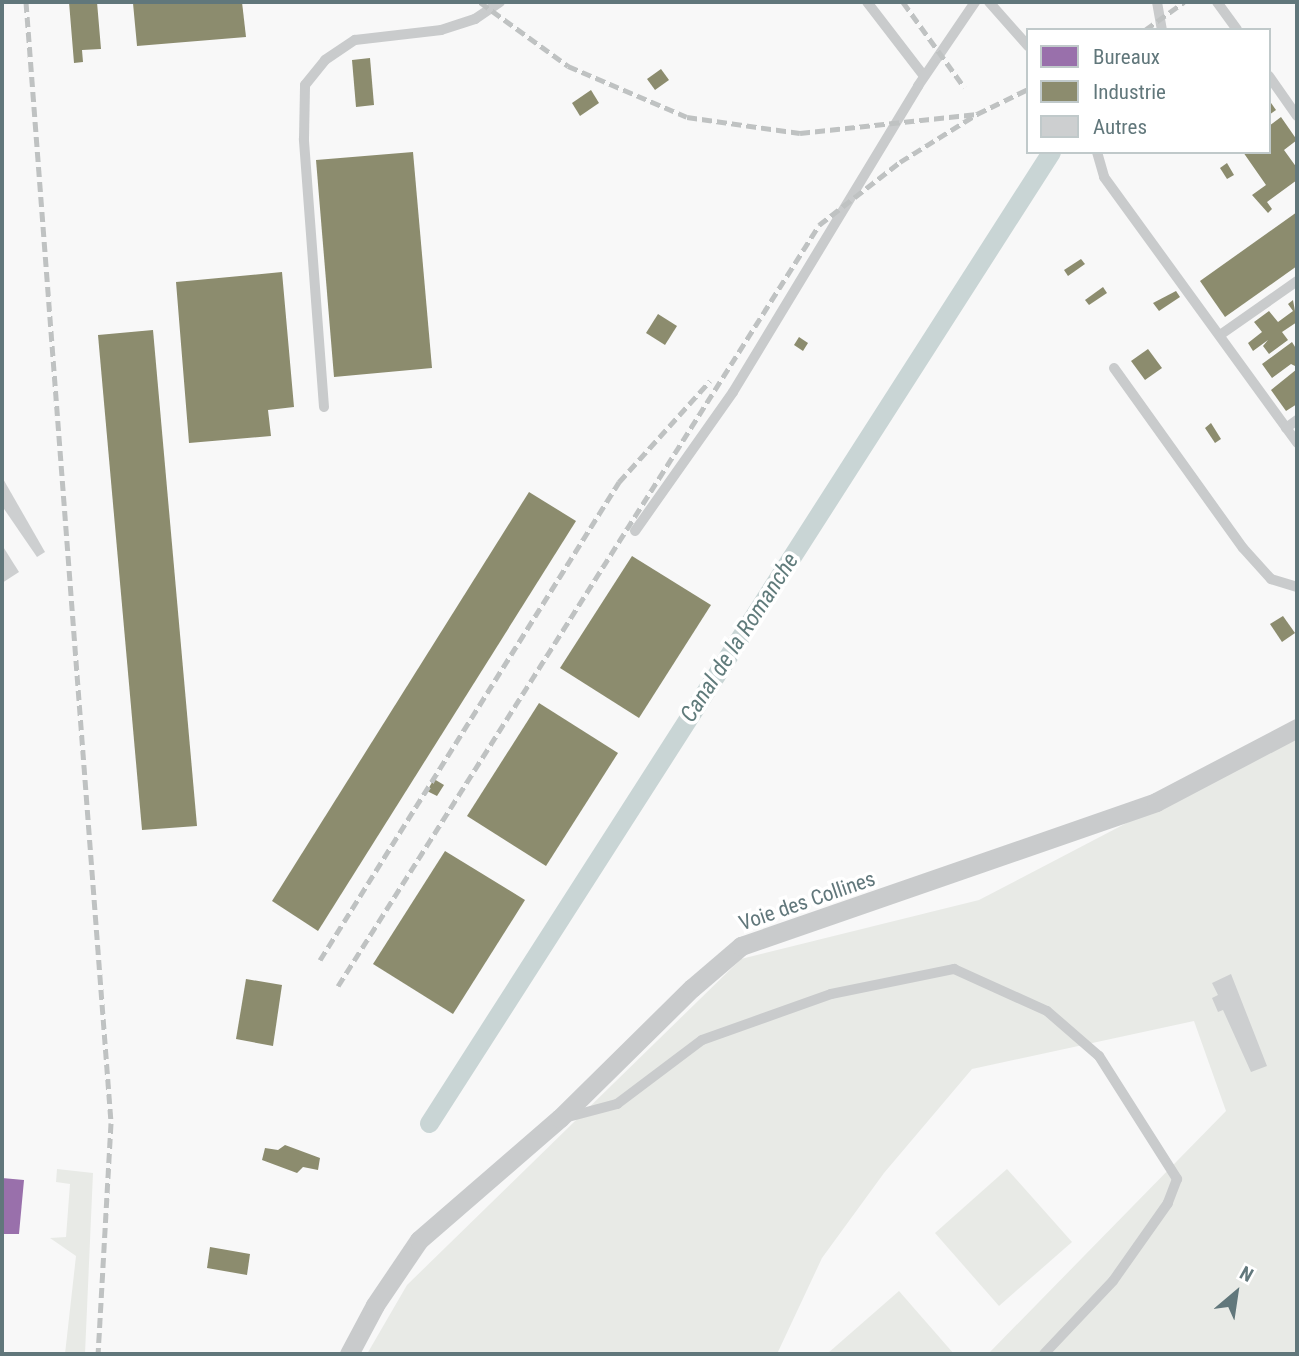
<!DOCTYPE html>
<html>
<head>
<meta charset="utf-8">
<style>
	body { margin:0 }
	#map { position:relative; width:1299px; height:1356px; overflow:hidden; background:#f8f8f8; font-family:"Roboto Condensed",sans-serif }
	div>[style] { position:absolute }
	.green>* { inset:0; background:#e8eae6 }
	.offices>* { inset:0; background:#9970ab }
	.industry>* { inset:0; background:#8c8c6e }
	.canal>* { height:19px; margin:-9.5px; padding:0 9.5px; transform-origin:9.5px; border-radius:9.5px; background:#c9d5d5 }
	.building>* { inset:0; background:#cdcfd0 }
	.lane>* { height:10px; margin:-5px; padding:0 5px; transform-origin:5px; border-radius:5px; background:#c9cbcc }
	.street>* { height:19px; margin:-9.5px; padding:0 9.5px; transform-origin:9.5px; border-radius:9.5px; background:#c9cbcc }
	.rail>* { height:5px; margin-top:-2.5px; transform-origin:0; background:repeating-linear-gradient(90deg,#bfc2c2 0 10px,transparent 0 15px) }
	span { translate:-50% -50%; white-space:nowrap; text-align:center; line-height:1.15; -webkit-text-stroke:7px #fff; paint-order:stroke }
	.street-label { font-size:21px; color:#61777b }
	.water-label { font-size:23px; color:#607b7b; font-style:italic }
	.frame { position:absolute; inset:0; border:4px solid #61777b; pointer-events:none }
	.legend { position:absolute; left:1026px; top:28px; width:245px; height:126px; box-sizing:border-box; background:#fff; border:2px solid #c0c9ca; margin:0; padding:9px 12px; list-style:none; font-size:21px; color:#61777b }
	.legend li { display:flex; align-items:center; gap:14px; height:35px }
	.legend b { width:35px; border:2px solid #c0c9ca }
	.north { position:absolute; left:1201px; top:1258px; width:70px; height:70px; -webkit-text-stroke:5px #fff; paint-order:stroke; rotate:29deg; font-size:19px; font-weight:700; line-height:28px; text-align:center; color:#61777b }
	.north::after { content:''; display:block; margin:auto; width:24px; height:32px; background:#61777b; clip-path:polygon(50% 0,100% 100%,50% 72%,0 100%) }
</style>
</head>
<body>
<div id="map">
	<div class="green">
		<div style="clip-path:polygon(1297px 734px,1297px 1354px,988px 1354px,1226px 1111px,1194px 1021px,972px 1069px,884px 1173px,822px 1258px,777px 1354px,367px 1354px,407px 1285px,741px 959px,979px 900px)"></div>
		<div style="clip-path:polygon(57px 1169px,93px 1173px,85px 1354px,65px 1354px,76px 1256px,50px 1238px,66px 1237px,70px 1184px,56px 1182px)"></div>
		<div style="clip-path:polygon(1007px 1169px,1072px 1242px,999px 1306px,935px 1233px)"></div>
		<div style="clip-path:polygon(899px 1291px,954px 1354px,828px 1354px,828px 1353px)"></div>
	</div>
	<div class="offices">
		<div style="clip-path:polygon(2px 1178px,24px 1180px,19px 1234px,2px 1234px)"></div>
	</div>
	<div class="industry">
		<div style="clip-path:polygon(69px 2px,97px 2px,101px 49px,82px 50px,83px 62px,74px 63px)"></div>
		<div style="clip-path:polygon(242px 2px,246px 37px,137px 46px,133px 3px)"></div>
		<div style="clip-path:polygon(370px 58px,374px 105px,356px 107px,352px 60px)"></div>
		<div style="clip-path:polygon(661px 69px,669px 80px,655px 90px,647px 79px)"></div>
		<div style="clip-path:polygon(591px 90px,599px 103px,580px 116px,572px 103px)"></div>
		<div style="clip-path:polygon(1269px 100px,1276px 110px,1269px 115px)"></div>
		<div style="clip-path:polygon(1281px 117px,1297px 140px,1284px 150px,1297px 168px,1297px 180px,1267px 202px,1272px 209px,1268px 213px,1252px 195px,1266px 185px,1243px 152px,1269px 152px,1269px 126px)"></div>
		<div style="clip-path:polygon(413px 152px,432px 368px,334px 377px,316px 160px)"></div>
		<div style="clip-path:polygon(1227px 163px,1234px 175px,1227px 179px,1220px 168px)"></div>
		<div style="clip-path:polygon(1297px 212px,1297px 266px,1225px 317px,1200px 281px)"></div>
		<div style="clip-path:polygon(1081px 259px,1085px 264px,1068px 276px,1064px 270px)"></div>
		<div style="clip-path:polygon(282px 272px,294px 407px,268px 410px,271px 436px,189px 443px,176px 282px)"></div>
		<div style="clip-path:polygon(1103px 287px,1107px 293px,1089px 305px,1085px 300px)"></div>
		<div style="clip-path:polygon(1176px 291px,1180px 297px,1159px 311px,1153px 303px)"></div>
		<div style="clip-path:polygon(1293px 300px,1297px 322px,1282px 332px,1288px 340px,1269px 354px,1263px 346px,1268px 340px,1253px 351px,1248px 343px,1262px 332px,1254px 322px,1269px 311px,1278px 322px,1293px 311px,1288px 304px)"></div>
		<div style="clip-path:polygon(658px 314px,677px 326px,665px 345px,646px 333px)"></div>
		<div style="clip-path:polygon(153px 330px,197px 826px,142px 830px,98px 335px)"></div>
		<div style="clip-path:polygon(799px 337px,808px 343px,803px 351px,794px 345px)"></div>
		<div style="clip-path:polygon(1292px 342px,1297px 350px,1297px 367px,1291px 364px,1272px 378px,1262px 364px)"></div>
		<div style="clip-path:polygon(1148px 349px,1162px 368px,1145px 380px,1131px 361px)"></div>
		<div style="clip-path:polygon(1297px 369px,1297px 404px,1286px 411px,1271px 390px)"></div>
		<div style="clip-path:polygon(1211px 423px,1221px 439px,1215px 443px,1205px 428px)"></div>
		<div style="clip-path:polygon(529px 492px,576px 521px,318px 931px,272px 901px)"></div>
		<div style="clip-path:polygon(632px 556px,711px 605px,639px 718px,560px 668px)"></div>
		<div style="clip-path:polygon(1283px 616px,1295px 633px,1282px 642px,1270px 624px)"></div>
		<div style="clip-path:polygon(539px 703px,618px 753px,546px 866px,467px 816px)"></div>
		<div style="clip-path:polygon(434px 779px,444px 785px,437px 796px,427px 791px)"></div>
		<div style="clip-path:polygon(445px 851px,525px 900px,453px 1014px,373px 964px)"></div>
		<div style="clip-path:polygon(246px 979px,282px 985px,273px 1046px,236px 1039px)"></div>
		<div style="clip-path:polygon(285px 1145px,320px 1158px,318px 1170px,303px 1167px,297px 1173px,262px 1160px,265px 1148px,278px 1150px)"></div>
		<div style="clip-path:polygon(210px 1247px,250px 1254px,247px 1275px,207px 1268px)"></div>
	</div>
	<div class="canal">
		<div style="left:429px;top:1123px;width:1153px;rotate:-57.36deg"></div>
	</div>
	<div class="building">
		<div style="clip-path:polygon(2px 477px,45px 552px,37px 557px,2px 506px)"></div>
		<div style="clip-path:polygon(2px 545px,19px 572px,2px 583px)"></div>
		<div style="clip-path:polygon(1231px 974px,1267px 1066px,1251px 1072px,1223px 1010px,1218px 1012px,1212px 998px,1218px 995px,1212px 983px)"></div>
	</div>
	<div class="lane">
		<div style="left:867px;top:2px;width:93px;rotate:52.4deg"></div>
		<div style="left:989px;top:2px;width:59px;rotate:48.4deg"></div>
		<div style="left:1157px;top:2px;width:28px;rotate:80deg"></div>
		<div style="left:1217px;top:2px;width:34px;rotate:54deg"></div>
		<div style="left:1269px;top:76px;width:49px;rotate:55deg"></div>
		<div style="left:1097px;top:152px;width:26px;rotate:74deg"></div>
		<div style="left:1104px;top:177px;width:329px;rotate:54deg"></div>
		<div style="left:1220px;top:335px;width:94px;rotate:-35deg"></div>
		<div style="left:1114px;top:368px;width:221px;rotate:54.4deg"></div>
		<div style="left:1243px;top:548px;width:42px;rotate:47.9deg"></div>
		<div style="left:1271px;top:579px;width:27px;rotate:17deg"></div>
		<div style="left:324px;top:407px;width:269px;rotate:-94.3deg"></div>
		<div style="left:304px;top:139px;width:54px;rotate:-88.9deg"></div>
		<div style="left:305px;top:85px;width:32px;rotate:-51deg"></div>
		<div style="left:325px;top:60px;width:36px;rotate:-34deg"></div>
		<div style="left:355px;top:40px;width:87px;rotate:-6.6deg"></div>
		<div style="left:441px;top:30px;width:36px;rotate:-18deg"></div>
		<div style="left:475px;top:19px;width:30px;rotate:-34deg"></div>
		<div style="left:1286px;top:428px;width:14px;rotate:-36deg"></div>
		<div style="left:635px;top:531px;width:170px;rotate:-54.8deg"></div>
		<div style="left:733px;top:392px;width:358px;rotate:-58.8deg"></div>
		<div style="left:918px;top:86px;width:102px;rotate:-55.8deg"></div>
		<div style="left:568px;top:1117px;width:51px;rotate:-14.9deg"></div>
		<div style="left:617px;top:1104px;width:106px;rotate:-37deg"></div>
		<div style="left:702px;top:1040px;width:137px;rotate:-19.6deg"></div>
		<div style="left:831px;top:994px;width:126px;rotate:-11.5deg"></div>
		<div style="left:954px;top:969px;width:102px;rotate:24.3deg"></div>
		<div style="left:1047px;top:1011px;width:69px;rotate:40.9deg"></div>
		<div style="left:1099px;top:1056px;width:146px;rotate:57.6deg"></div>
		<div style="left:1177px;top:1179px;width:26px;rotate:111deg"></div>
		<div style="left:1168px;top:1203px;width:95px;rotate:125.2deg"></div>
		<div style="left:1113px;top:1281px;width:100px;rotate:133.4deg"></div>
	</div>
	<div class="street">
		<div style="left:349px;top:1354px;width:55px;rotate:-62deg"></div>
		<div style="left:375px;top:1305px;width:78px;rotate:-55.9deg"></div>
		<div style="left:419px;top:1240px;width:186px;rotate:-40.9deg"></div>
		<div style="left:560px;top:1118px;width:185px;rotate:-44.6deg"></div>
		<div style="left:692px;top:988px;width:65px;rotate:-40.6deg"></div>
		<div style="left:741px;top:946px;width:439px;rotate:-19.1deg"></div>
		<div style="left:1156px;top:802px;width:159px;rotate:-27.7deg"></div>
	</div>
	<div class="rail">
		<div style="left:26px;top:2px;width:1124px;rotate:85.66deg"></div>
		<div style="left:111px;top:1123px;width:231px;rotate:93.2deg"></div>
		<div style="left:480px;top:2px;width:109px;rotate:36deg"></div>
		<div style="left:568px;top:66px;width:129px;rotate:23.2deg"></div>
		<div style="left:687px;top:117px;width:114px;rotate:8.1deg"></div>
		<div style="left:800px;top:133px;width:178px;rotate:-6.1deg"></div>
		<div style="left:977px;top:114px;width:57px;rotate:-26.1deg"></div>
		<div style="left:903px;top:2px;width:105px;rotate:54.3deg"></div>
		<div style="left:1145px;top:30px;width:48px;rotate:-35.7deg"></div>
		<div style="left:320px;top:960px;width:564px;rotate:-57.97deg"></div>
		<div style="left:619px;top:482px;width:136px;rotate:-48deg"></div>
		<div style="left:338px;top:986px;width:900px;rotate:-57.7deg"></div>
		<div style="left:819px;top:225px;width:103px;rotate:-37.9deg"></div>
		<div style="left:900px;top:162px;width:91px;rotate:-31.9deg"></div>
	</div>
	<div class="street-label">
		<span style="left:807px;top:901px;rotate:-19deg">Voie des Collines</span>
	</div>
	<div class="water-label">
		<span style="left:740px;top:638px;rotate:-57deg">Canal de la Romanche</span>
	</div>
	<div class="frame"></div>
	<ul class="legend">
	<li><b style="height:19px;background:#9970ab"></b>Bureaux</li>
	<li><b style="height:19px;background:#8c8c6e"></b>Industrie</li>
	<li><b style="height:19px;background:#cdcfd0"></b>Autres</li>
	</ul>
	<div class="north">N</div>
</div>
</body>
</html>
